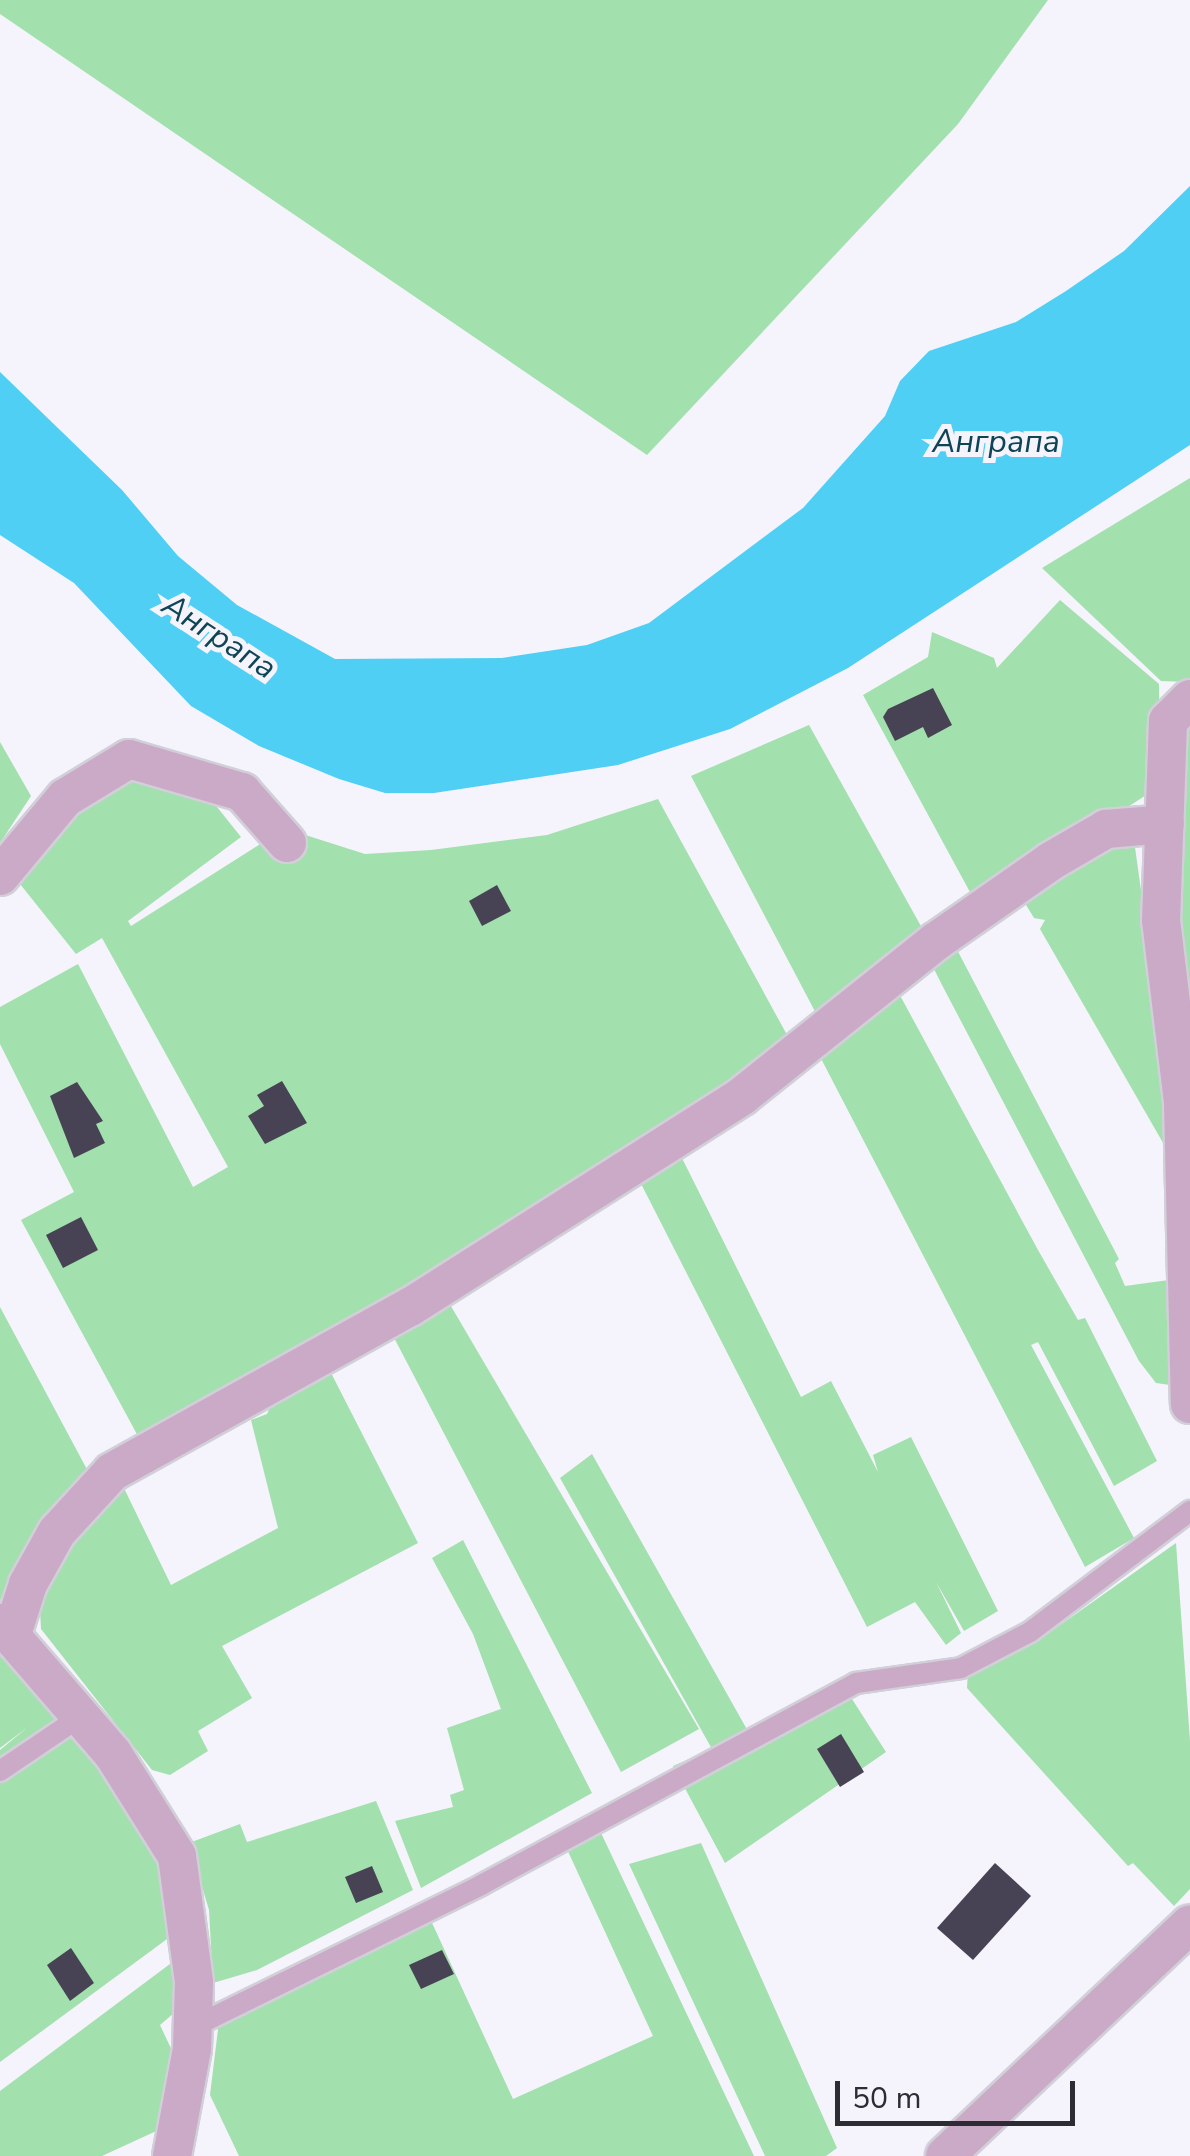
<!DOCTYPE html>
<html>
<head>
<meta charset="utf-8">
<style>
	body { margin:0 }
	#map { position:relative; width:1190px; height:2156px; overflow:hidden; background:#f5f3fc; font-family:"Nunito Sans",sans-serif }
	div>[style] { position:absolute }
	.green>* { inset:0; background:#a2e0ad }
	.water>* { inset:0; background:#50cff4 }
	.building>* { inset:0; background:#474355 }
	.roads { filter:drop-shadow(2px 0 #d1cfd8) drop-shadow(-2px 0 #d1cfd8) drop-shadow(0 2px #d1cfd8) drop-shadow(0 -2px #d1cfd8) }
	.service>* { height:20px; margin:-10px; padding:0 10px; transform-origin:10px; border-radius:10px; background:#caaac7 }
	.minor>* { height:38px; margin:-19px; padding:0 19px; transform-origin:19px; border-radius:19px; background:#caaac7 }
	span { translate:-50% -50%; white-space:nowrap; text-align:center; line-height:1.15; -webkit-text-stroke:10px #f5f3fc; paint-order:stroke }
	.water-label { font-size:32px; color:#0e4555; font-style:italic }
	.scale { position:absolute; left:835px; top:2081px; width:240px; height:45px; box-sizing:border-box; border:5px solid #2d2b33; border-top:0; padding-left:12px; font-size:30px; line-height:35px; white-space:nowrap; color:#2d2b33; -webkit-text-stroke:8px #f5f3fc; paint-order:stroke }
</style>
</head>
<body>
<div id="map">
	<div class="green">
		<div style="clip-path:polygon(0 0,1048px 0,958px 124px,647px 455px,0 14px)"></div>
		<div style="clip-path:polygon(1190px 478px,1190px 682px,1161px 681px,1042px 568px)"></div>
		<div style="clip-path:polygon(1060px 600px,1159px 684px,1160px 786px,977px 905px,863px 695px,928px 657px,932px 632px,994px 658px,997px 668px)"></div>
		<div style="clip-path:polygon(1190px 720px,1190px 1096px,1173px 741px)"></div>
		<div style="clip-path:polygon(809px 725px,927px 937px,819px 1019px,691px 776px)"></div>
		<div style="clip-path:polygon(0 742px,31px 796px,0 843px)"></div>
		<div style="clip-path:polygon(156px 771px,217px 807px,241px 837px,128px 921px,131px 926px,276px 834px,299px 833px,365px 854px,431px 850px,547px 835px,658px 799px,792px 1044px,521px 1214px,426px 1284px,139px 1438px,21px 1220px,74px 1192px,0 1044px,0 1007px,78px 964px,193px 1187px,228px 1167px,102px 938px,76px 954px,12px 874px,54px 799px)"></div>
		<div style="clip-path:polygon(1133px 833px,1166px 1069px,1161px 1077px,1167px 1082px,1166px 1148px,1040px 929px,1045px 920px,1034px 918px,1020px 895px)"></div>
		<div style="clip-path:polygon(953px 942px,1119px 1259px,1115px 1263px,1125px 1286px,1176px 1279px,1177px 1386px,1156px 1383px,1139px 1361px,941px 983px,929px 959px)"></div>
		<div style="clip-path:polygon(896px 988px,1038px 1250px,1078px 1320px,1085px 1318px,1157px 1461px,1114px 1486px,1038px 1342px,1031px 1345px,1134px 1538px,1085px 1567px,815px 1047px)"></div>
		<div style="clip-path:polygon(676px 1146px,801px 1397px,831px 1381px,878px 1472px,873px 1455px,911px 1437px,998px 1611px,964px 1631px,936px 1582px,961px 1633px,946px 1645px,915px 1602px,867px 1627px,633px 1168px)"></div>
		<div style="clip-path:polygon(445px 1296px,699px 1729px,621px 1772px,390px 1330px)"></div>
		<div style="clip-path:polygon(0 1307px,90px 1475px,0 1600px)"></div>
		<div style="clip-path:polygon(329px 1369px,418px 1543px,222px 1646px,252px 1698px,198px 1731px,208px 1751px,170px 1775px,152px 1770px,41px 1629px,39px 1592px,62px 1546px,120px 1480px,171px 1585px,278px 1528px,251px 1420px,267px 1414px,273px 1400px)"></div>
		<div style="clip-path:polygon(592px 1454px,749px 1733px,843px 1685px,886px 1752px,725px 1863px,673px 1766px,712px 1749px,560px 1478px)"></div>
		<div style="clip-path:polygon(463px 1540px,592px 1793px,421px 1888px,395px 1821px,453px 1807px,450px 1795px,464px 1790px,447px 1728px,501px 1709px,473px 1634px,432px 1558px)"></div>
		<div style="clip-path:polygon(1176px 1543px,1190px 1741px,1190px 1889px,1174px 1906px,1133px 1863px,1128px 1866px,967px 1688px,968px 1670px,1039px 1640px)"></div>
		<div style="clip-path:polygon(0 1642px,150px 1815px,182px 1928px,0 2062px,0 1750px,28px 1727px,0 1748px)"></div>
		<div style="clip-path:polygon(376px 1801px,413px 1890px,257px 1970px,213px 1983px,209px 1910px,189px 1843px,240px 1824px,247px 1842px)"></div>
		<div style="clip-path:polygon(593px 1816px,754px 2156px,239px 2156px,210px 2095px,220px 2013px,427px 1912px,513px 2099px,653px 2036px,560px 1834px)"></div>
		<div style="clip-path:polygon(701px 1843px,837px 2148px,826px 2156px,765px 2156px,629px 1864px)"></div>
		<div style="clip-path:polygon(190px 1949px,188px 2001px,160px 2025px,175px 2057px,165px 2127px,102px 2156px,0 2156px,0 2091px)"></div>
	</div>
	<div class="water">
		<div style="clip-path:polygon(1190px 186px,1190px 445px,848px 668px,730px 729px,618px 765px,434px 793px,385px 793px,339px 779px,259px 746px,191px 706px,74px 583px,0 535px,0 372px,122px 490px,178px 556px,237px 605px,335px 659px,502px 658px,587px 645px,649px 623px,803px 508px,885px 416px,900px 381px,929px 351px,1016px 322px,1066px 291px,1124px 251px)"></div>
	</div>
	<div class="building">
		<div style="clip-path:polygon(933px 688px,952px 725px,928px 738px,923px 727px,895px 741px,883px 717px,888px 709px)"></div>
		<div style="clip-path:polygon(497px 885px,511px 911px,482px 926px,469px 901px)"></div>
		<div style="clip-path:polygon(282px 1081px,307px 1123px,265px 1144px,248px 1116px,264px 1106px,257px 1095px)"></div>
		<div style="clip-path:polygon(77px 1082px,103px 1121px,96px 1124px,105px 1143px,74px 1158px,50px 1096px)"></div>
		<div style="clip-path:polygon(81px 1217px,98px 1250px,63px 1268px,46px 1235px)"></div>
		<div style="clip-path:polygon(841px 1734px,864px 1772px,840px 1787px,817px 1749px)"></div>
		<div style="clip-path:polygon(995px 1863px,1031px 1896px,973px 1960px,937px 1928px)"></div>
		<div style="clip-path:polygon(372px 1866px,383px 1892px,356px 1903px,345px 1877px)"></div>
		<div style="clip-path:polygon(71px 1948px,94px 1983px,70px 2001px,47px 1965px)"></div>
		<div style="clip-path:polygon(442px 1950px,454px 1974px,421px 1989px,409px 1965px)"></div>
	</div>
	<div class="roads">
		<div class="service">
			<div style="left:0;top:1771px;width:100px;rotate:-34deg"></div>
			<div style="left:193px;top:2027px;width:321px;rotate:-26.2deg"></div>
			<div style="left:481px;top:1885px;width:426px;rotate:-28.3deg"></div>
			<div style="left:856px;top:1683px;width:106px;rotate:-8.1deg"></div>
			<div style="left:961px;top:1668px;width:78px;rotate:-27.6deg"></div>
			<div style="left:1030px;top:1632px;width:201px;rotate:-37.1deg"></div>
		</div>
		<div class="minor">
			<div style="left:1190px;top:699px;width:31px;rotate:135deg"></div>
			<div style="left:1168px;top:721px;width:199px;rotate:92deg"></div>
			<div style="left:1161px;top:920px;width:183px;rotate:83.1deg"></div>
			<div style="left:1183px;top:1102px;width:302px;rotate:88.7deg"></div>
			<div style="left:0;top:876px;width:102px;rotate:-50.2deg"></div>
			<div style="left:65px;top:798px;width:75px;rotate:-31.4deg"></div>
			<div style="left:129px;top:759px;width:118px;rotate:16.3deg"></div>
			<div style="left:242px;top:792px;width:68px;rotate:48.6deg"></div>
			<div style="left:0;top:1623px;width:173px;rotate:49.2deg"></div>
			<div style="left:113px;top:1754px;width:120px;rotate:57.9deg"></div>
			<div style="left:177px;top:1856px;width:127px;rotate:82.3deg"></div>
			<div style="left:194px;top:1982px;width:67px;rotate:91.7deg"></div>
			<div style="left:192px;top:2049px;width:109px;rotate:100.6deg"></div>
			<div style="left:13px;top:1631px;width:49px;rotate:-72.3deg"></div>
			<div style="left:28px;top:1584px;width:60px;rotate:-60.9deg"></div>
			<div style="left:57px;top:1532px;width:81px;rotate:-47.5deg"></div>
			<div style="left:112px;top:1472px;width:341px;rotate:-29deg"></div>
			<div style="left:410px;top:1307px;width:393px;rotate:-32.4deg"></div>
			<div style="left:742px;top:1096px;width:247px;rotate:-38.6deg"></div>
			<div style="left:935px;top:942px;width:141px;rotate:-34.9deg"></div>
			<div style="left:1051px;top:861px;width:64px;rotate:-30.2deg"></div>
			<div style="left:1106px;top:829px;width:59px;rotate:-4.8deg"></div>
			<div style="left:945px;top:2156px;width:337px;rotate:-43.4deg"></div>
		</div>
	</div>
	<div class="water-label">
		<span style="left:996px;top:442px">Анграпа</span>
		<span style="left:219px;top:637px;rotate:33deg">Анграпа</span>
	</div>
	<div class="scale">50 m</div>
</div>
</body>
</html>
